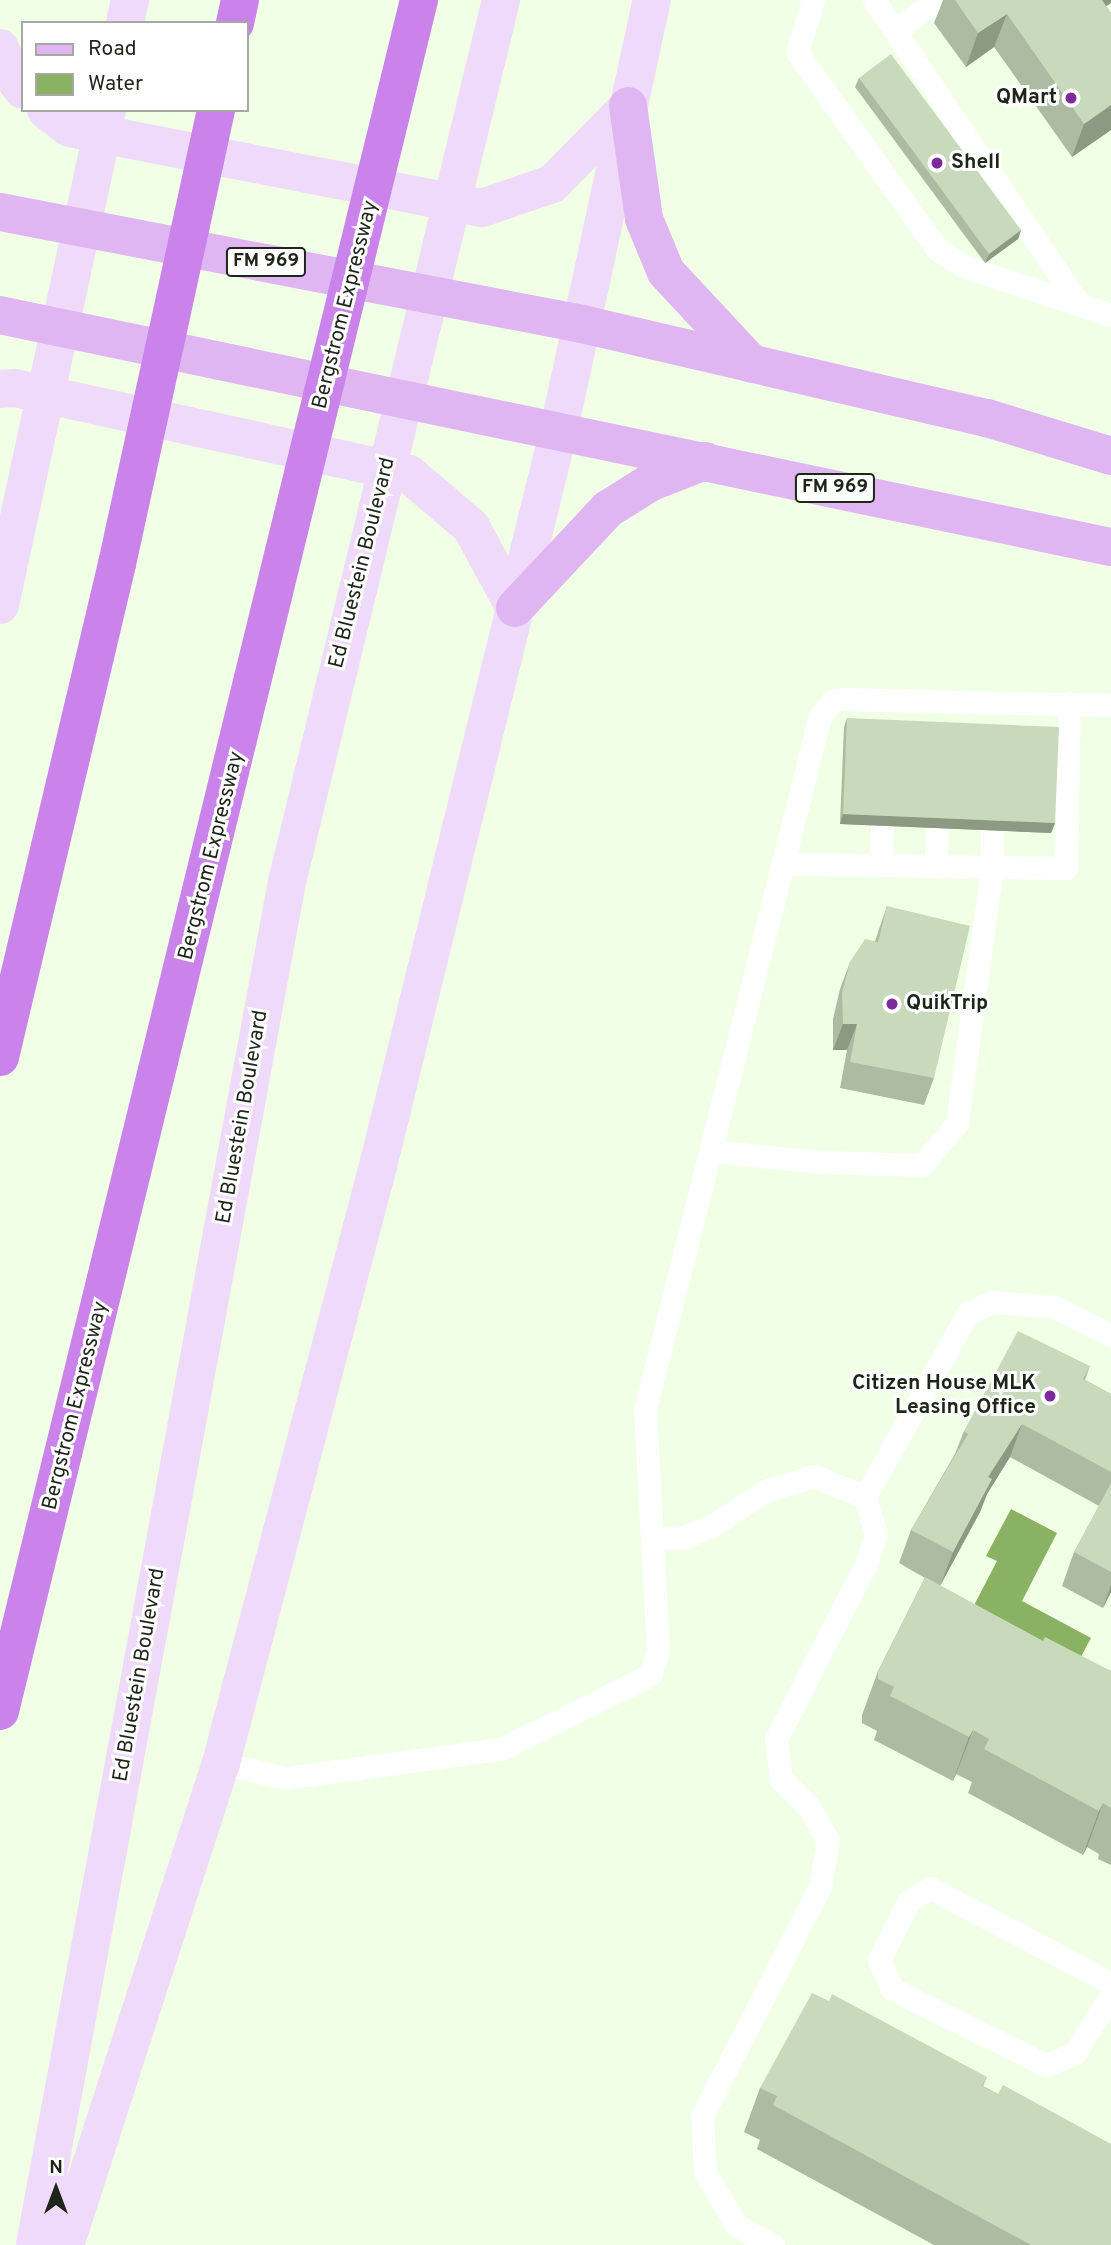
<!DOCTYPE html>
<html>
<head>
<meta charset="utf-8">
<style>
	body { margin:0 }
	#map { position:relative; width:1111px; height:2245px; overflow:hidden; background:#f0ffe5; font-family:Overpass,sans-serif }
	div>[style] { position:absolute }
	.water>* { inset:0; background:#89b362 }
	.service>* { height:23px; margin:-11.5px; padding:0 11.5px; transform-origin:11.5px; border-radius:11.5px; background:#fff }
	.secondary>* { height:38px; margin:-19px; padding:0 19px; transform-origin:19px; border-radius:19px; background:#efdaf9 }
	.primary>* { height:38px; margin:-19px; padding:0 19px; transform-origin:19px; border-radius:19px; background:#dfb5f2 }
	.motorway>* { height:38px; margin:-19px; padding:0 19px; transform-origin:19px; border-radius:19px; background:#c983ea }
	.wall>* { inset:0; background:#acbba1 }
	.shaded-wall>* { inset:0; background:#8c9983 }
	.building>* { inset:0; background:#c8dabb }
	.dots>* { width:19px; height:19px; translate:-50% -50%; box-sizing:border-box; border:4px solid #fff; border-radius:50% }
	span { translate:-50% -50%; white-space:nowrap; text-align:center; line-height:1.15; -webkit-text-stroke:6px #fff; paint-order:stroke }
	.shield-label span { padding:2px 5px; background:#fff; border:2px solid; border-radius:5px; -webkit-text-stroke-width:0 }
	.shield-label { font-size:19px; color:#1e2519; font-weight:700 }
	.poi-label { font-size:21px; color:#1e2519; font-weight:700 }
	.right { translate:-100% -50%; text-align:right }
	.left { translate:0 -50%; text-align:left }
	.street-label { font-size:21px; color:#1e2519 }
	.legend { position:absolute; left:21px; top:21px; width:228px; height:91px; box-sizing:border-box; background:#fff; border:2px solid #a5a8a3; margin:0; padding:9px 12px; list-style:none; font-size:21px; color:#1e2519 }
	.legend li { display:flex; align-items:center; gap:14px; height:35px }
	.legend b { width:35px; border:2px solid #a5a8a3 }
	.north { position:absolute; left:21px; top:2154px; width:70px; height:70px; -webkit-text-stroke:5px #fff; paint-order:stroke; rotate:0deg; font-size:19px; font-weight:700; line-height:28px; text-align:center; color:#1e2519 }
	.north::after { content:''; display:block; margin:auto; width:24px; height:32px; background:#1e2519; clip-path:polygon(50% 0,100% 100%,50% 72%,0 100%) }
</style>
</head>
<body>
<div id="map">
	<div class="water">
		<div style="clip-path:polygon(1011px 1509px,1057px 1533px,1022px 1601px,1091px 1638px,1075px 1668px,971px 1611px,997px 1561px,986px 1556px)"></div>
	</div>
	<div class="service">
		<div style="left:813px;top:0;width:54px;rotate:107.1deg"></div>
		<div style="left:797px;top:52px;width:242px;rotate:54.6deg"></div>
		<div style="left:937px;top:249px;width:31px;rotate:33deg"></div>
		<div style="left:963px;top:266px;width:156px;rotate:18.3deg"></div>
		<div style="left:874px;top:0;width:367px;rotate:56deg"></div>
		<div style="left:895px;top:31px;width:51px;rotate:-37.1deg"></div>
		<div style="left:783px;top:864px;width:283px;rotate:0.8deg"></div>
		<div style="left:1066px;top:868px;width:165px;rotate:-89deg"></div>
		<div style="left:881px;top:865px;width:40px;rotate:-88.6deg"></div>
		<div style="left:936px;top:866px;width:39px;rotate:-89deg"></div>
		<div style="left:711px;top:1151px;width:110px;rotate:5.8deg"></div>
		<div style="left:820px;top:1162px;width:102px;rotate:1.7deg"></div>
		<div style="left:922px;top:1165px;width:55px;rotate:-50.2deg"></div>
		<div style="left:957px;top:1123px;width:258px;rotate:-82.2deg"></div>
		<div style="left:992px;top:867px;width:37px;rotate:-90deg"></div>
		<div style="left:652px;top:1539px;width:30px;rotate:-2deg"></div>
		<div style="left:682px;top:1538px;width:32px;rotate:-22deg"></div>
		<div style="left:712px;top:1526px;width:64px;rotate:-33.4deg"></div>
		<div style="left:765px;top:1491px;width:51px;rotate:-17deg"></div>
		<div style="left:814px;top:1476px;width:55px;rotate:22.4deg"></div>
		<div style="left:865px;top:1497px;width:211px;rotate:-60.8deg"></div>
		<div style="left:968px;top:1313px;width:27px;rotate:-24deg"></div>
		<div style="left:993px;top:1302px;width:61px;rotate:4.7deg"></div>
		<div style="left:1054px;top:1307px;width:64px;rotate:26.2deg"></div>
		<div style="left:221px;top:1763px;width:67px;rotate:13deg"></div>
		<div style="left:286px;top:1778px;width:217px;rotate:-7.7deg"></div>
		<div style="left:501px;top:1749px;width:166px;rotate:-26.4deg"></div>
		<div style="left:650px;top:1675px;width:26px;rotate:-72deg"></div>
		<div style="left:658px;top:1650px;width:240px;rotate:-93.1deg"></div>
		<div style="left:645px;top:1410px;width:716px;rotate:-75.85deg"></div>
		<div style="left:820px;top:716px;width:19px;rotate:-51deg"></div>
		<div style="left:832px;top:701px;width:9px;rotate:-13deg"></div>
		<div style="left:841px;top:699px;width:270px;rotate:1.3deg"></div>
		<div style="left:1111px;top:1983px;width:204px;rotate:-152.3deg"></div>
		<div style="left:930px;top:1888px;width:26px;rotate:148deg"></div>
		<div style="left:908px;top:1902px;width:65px;rotate:116.6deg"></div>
		<div style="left:879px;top:1960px;width:32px;rotate:66deg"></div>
		<div style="left:892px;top:1989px;width:172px;rotate:26.3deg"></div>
		<div style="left:1046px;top:2065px;width:31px;rotate:-22deg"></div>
		<div style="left:1075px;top:2053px;width:68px;rotate:-58.2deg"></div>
		<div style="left:773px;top:2245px;width:41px;rotate:-152.2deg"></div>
		<div style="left:737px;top:2226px;width:63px;rotate:-120.7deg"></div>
		<div style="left:705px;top:2172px;width:56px;rotate:-93.1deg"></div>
		<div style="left:702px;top:2116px;width:259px;rotate:-62.8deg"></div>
		<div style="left:820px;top:1886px;width:46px;rotate:-79.9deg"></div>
		<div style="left:828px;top:1841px;width:38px;rotate:-119deg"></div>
		<div style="left:810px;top:1808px;width:41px;rotate:-135deg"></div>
		<div style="left:781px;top:1779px;width:40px;rotate:-97.1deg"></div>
		<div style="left:776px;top:1739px;width:197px;rotate:-62.8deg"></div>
		<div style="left:866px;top:1564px;width:31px;rotate:-71deg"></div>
		<div style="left:876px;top:1535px;width:40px;rotate:-106deg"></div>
	</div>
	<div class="secondary">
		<div style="left:125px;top:23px;width:24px;rotate:-78deg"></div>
		<div style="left:0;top:48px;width:27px;rotate:68deg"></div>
		<div style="left:10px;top:73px;width:21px;rotate:53deg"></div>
		<div style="left:46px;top:110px;width:30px;rotate:37deg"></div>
		<div style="left:70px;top:128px;width:420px;rotate:11deg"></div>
		<div style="left:482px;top:208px;width:74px;rotate:-18.9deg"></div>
		<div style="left:552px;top:184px;width:107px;rotate:-45.4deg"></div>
		<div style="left:0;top:389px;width:15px;rotate:-4deg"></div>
		<div style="left:15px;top:388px;width:403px;rotate:12.3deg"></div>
		<div style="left:409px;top:474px;width:82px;rotate:40.5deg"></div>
		<div style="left:471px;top:527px;width:92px;rotate:61.5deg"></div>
		<div style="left:0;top:605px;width:506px;rotate:-77.8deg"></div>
		<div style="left:35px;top:2245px;width:1386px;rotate:-79.53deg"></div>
		<div style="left:287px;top:882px;width:908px;rotate:-76.36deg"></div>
		<div style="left:65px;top:2245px;width:507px;rotate:-72.07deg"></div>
		<div style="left:221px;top:1763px;width:621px;rotate:-75.27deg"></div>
		<div style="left:379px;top:1162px;width:755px;rotate:-76.2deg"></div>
		<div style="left:559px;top:429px;width:439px;rotate:-77.8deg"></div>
	</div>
	<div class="primary">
		<div style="left:628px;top:106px;width:114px;rotate:81.9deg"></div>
		<div style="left:644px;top:219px;width:57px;rotate:67.5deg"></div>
		<div style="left:666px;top:272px;width:125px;rotate:47deg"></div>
		<div style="left:0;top:212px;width:593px;rotate:10.89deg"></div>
		<div style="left:582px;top:324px;width:416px;rotate:13.1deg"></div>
		<div style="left:987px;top:418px;width:130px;rotate:17deg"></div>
		<div style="left:0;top:315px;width:1135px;rotate:11.8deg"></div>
		<div style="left:515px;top:608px;width:136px;rotate:-46.8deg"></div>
		<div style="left:608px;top:509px;width:51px;rotate:-32.1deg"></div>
		<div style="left:651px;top:482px;width:58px;rotate:-21.3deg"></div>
	</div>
	<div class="motorway">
		<div style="left:235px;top:23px;width:24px;rotate:-78deg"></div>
		<div style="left:0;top:1057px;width:507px;rotate:-76.65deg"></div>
		<div style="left:117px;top:564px;width:465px;rotate:-77.7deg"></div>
		<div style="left:0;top:1711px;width:1762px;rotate:-76.24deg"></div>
	</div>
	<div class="wall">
		<div style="clip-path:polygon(943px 0,1111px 0,1111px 3px,1106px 6px,1111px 13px,1111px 130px,1072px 157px,994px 47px,966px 67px,934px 23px)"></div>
		<div style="clip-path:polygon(859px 78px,1021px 230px,1018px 239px,985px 263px,855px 87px)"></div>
		<div style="clip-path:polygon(847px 718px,1055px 823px,1051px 833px,840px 824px,844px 727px)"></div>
		<div style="clip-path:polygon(887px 906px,934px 1078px,924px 1105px,840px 1088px,847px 1050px,833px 1050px,833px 1019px,840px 989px,850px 962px,875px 941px)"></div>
		<div style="clip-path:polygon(1090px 1366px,1085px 1380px,1111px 1394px,1111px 1592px,1103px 1608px,1062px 1586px,1074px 1552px,1099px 1506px,1010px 1457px,987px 1494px,980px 1512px,940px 1586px,1043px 1641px,1111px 1671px,1111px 1865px,1098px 1859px,1099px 1854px,1087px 1847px,1083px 1855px,968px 1793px,972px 1782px,956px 1774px,953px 1781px,874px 1740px,877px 1731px,862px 1723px,862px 1715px,878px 1671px,925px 1578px,899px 1563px,911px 1530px,955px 1454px,964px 1431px)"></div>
		<div style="clip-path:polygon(987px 2077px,983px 2086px,998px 2094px,1111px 2245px,934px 2245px,757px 2149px,760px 2140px,744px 2132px,760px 2088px)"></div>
	</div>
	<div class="shaded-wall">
		<div style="clip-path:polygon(1091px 0,1111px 0,1111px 3px,1082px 23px)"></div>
		<div style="clip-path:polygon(1007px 14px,994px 47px,966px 67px,978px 33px)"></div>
		<div style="clip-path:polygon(1111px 105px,1111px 130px,1072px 157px,1084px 124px)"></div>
		<div style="clip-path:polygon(1021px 230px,1018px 239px,985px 263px,989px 254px)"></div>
		<div style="clip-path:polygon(843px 814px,1055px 823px,1051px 833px,840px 824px)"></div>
		<div style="clip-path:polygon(843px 1024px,857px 1024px,847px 1050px,833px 1050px)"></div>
		<div style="clip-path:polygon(1022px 1424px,1010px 1457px,987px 1494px,980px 1512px,940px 1586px,953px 1552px,988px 1477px)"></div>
		<div style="clip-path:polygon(1111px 1585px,1111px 1592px,1103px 1608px)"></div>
		<div style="clip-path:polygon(973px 1730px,956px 1774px,953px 1781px,969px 1737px)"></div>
		<div style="clip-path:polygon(1103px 1803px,1087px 1847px,1083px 1855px,1099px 1811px)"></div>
	</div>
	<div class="building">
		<div style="clip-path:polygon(955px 0,1102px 0,1111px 13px,1111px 105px,1084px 124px,1007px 14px,978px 33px)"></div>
		<div style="clip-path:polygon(891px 54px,1021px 230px,989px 254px,859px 78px)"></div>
		<div style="clip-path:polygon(847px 718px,1059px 727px,1055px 823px,843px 814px)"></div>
		<div style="clip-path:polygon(887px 906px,970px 926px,934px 1078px,850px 1062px,857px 1024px,843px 1024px,842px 993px,850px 962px,865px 939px,878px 942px)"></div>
		<div style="clip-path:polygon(1018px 1331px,1090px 1366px,1083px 1379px,1111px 1394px,1111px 1472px,1022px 1424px,988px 1477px,992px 1479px,953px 1552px,911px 1530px,968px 1434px,964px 1431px)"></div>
		<div style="clip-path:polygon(1111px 1483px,1111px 1572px,1074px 1552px)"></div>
		<div style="clip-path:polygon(925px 1577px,1043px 1641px,1045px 1637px,1111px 1671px,1111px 1808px,1103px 1803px,1099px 1811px,984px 1749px,989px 1739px,973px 1730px,969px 1737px,890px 1696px,894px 1687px,878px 1679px,878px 1671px)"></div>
		<div style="clip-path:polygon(812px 1993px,829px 2001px,832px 1994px,987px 2077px,982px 2086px,998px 2094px,1003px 2085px,1111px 2144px,1111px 2245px,1031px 2245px,773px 2105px,777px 2096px,760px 2088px)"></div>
	</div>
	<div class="dots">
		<div style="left:1071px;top:98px;background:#7b2b9c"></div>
		<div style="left:937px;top:163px;background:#7b2b9c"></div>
		<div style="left:892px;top:1004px;background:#7b2b9c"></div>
		<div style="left:1050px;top:1396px;background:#7b2b9c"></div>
	</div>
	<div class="shield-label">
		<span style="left:266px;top:262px">FM 969</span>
		<span style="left:835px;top:488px">FM 969</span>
	</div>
	<div class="poi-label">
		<span class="right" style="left:1057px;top:98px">QMart</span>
		<span class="left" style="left:951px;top:163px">Shell</span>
		<span class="left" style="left:906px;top:1004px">QuikTrip</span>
		<span class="right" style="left:1036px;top:1396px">Citizen House MLK<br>Leasing Office</span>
	</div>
	<div class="street-label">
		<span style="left:346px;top:305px;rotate:-76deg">Bergstrom Expressway</span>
		<span style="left:363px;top:563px;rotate:-76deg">Ed Bluestein Boulevard</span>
		<span style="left:212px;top:856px;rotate:-76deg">Bergstrom Expressway</span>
		<span style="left:243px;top:1117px;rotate:-80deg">Ed Bluestein Boulevard</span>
		<span style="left:76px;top:1406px;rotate:-76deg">Bergstrom Expressway</span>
		<span style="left:140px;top:1675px;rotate:-80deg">Ed Bluestein Boulevard</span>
	</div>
	<ul class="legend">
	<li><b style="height:9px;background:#dfb5f2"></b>Road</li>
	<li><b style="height:19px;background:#89b362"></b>Water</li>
	</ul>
	<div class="north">N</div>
</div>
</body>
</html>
